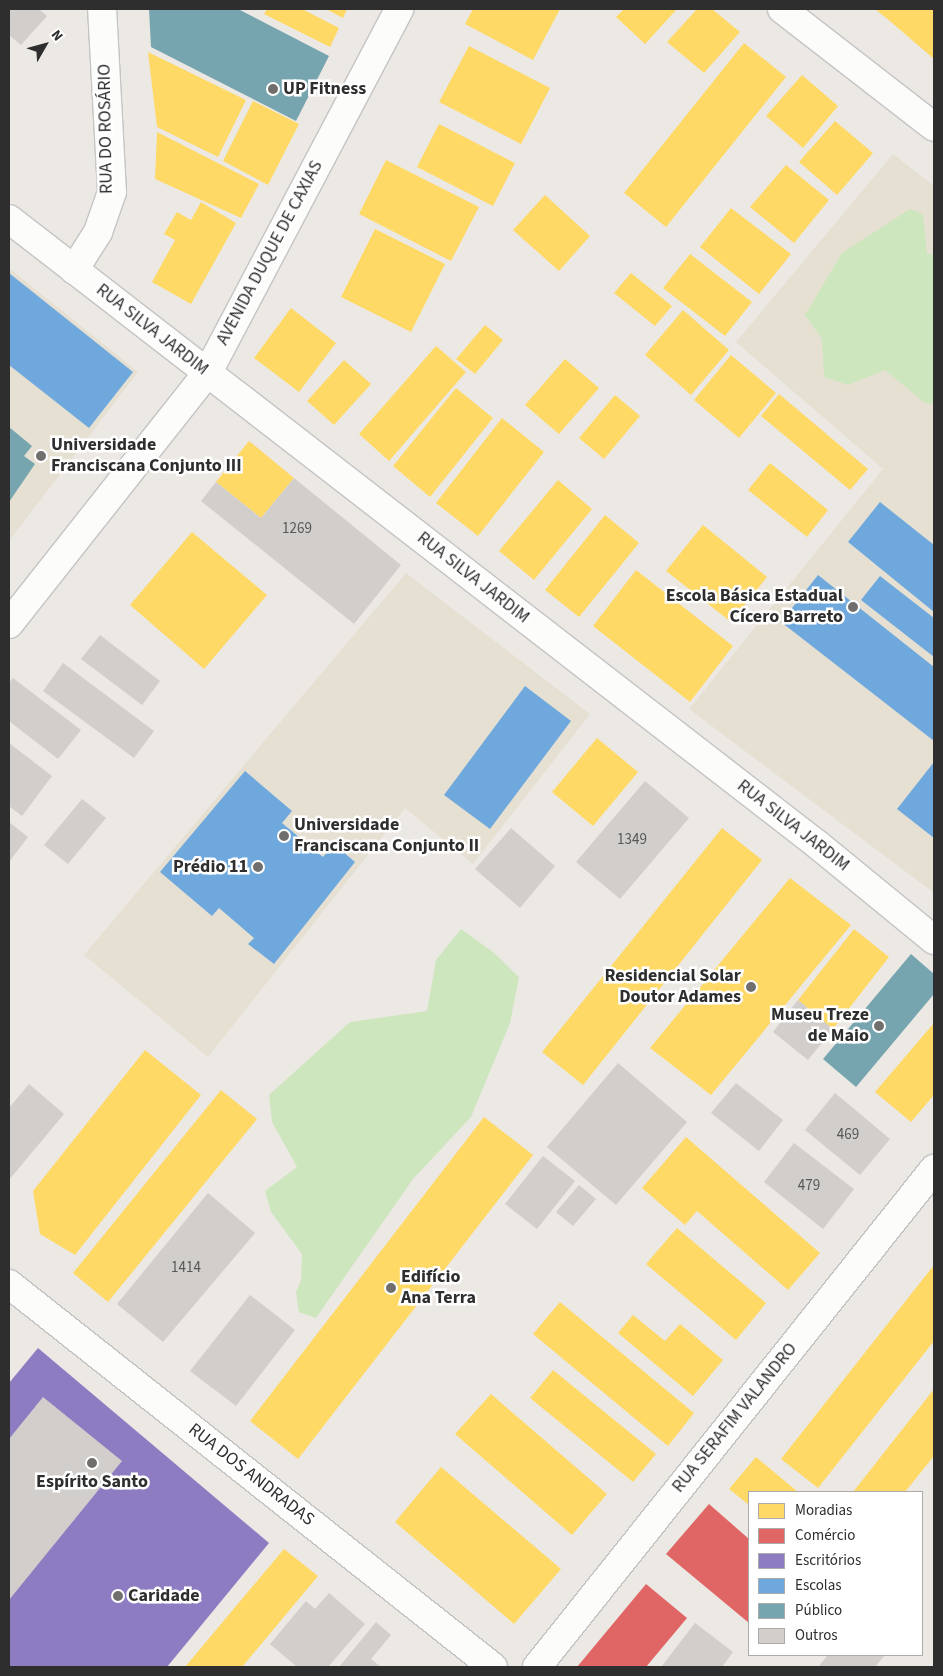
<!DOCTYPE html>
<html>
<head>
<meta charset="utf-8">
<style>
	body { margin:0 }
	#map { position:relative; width:943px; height:1676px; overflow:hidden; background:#ece8e4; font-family:"Source Sans 3",sans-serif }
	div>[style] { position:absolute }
	.education>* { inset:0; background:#e6e0d3 }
	.green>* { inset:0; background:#cee6be }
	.homes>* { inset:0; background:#ffd966 }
	.shops>* { inset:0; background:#e06666 }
	.offices>* { inset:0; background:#8e7cc3 }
	.schools>* { inset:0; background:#6fa8dc }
	.public>* { inset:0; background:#76a5af }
	.building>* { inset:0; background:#d1cecb }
	.roads { filter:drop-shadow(1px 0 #c5c4c5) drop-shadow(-1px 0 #c5c4c5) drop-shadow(0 1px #c5c4c5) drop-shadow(0 -1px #c5c4c5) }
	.street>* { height:28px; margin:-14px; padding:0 14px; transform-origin:14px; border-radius:14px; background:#fcfcfb }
	.secondary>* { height:28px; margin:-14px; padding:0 14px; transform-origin:14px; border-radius:14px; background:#fcfcfb }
	.dots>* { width:14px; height:14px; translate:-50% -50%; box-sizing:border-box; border:2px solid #fff; border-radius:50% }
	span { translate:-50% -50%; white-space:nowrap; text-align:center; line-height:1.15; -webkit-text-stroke:5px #fff; paint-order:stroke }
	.number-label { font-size:15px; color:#585857 }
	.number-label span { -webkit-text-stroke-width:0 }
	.poi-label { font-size:18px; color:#2e2e2e; font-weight:700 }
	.left { translate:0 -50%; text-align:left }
	.right { translate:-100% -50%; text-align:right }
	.street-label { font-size:18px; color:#2e2e2e }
	.frame { position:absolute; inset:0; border:10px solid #2e2e2e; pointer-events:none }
	.legend { position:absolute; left:748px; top:1491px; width:175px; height:165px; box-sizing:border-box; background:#fff; border:1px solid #ababab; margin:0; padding:6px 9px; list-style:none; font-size:15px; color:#2e2e2e }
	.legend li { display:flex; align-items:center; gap:10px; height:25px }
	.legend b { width:25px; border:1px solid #ababab }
	.north { position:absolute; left:20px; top:20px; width:50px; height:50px; -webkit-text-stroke:4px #fff; paint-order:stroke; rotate:52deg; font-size:14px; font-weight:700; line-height:20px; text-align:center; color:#2e2e2e }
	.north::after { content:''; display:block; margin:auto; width:18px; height:22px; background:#2e2e2e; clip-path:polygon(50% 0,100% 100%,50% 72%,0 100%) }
</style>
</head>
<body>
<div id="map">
	<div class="education">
		<div style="clip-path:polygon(893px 154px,934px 186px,934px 893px,689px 709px,883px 469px,736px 342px)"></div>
		<div style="clip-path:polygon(9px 268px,138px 372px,9px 541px)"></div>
		<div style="clip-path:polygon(406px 573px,590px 714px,473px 864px,405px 808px,208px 1057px,84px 955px)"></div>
	</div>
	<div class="green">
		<div style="clip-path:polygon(910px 209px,923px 214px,927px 254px,934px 254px,934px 404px,925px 403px,885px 370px,848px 385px,824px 377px,822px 339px,805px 315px,842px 253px)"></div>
		<div style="clip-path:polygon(461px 929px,493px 952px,519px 977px,510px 1023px,471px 1117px,413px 1179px,316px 1318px,299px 1312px,296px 1292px,301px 1280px,302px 1254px,271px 1212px,265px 1191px,297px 1167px,272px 1122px,269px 1095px,350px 1022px,427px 1011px,436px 960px)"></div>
	</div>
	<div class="homes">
		<div style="clip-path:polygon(267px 9px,302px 9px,339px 28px,330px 47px,264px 14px)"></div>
		<div style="clip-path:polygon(326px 9px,347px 9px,343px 18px)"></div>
		<div style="clip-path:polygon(473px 9px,560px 9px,533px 60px,465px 24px)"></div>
		<div style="clip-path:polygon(624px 9px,677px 9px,645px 44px,616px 17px)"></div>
		<div style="clip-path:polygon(697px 9px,712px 9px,740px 32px,704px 73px,667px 42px)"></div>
		<div style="clip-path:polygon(875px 9px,934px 9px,934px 59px,891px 22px)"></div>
		<div style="clip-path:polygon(744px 43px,786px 77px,666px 227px,624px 193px)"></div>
		<div style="clip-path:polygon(469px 46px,550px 88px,521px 144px,439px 102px)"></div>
		<div style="clip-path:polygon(148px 52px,246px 100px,218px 157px,157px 127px)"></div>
		<div style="clip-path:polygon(802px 75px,838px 106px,803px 148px,766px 116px)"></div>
		<div style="clip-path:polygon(253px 101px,299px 124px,268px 185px,223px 161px)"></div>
		<div style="clip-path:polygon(835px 121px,873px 153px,837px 195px,799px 162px)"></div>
		<div style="clip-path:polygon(439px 124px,515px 163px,493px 206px,417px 167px)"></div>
		<div style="clip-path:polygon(157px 132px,259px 184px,241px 218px,155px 179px)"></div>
		<div style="clip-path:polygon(386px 160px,479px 207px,451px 261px,359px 214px)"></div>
		<div style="clip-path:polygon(786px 165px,829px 200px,794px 243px,750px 207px)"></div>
		<div style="clip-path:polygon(545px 195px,590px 236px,559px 271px,513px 230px)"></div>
		<div style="clip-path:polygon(201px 202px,236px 223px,191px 304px,152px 282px,175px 240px,164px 234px,177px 212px,191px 220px)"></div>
		<div style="clip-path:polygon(731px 208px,791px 254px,759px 294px,700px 247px)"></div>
		<div style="clip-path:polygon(375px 229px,445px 264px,411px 332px,341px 297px)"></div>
		<div style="clip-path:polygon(690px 254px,752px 302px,725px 336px,663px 288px)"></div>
		<div style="clip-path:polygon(631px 273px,672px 306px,655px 326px,614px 293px)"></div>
		<div style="clip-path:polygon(291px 308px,336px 343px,299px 392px,254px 358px)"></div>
		<div style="clip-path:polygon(683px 310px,729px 350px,691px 395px,645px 355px)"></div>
		<div style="clip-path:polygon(485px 325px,503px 340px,475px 374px,456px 359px)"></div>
		<div style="clip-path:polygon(436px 346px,466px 372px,389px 461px,359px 434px)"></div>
		<div style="clip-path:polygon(731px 355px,776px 393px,739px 438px,694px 400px)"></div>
		<div style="clip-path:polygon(565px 359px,599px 388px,559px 434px,525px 405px)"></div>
		<div style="clip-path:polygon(344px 360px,371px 384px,334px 425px,307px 401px)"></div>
		<div style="clip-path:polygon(456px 388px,493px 418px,430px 497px,393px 466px)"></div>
		<div style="clip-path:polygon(779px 394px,868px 469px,850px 490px,761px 416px)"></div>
		<div style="clip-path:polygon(615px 395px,640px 416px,604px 459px,579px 438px)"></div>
		<div style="clip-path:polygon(502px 418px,544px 452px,478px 536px,436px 503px)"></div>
		<div style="clip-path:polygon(249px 441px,294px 478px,261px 518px,216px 482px)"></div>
		<div style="clip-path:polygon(770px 463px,828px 510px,807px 537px,748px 490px)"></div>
		<div style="clip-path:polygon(558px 480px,592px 509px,534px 580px,499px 551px)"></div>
		<div style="clip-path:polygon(605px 515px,639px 543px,579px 617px,545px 590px)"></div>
		<div style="clip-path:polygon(703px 525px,767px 577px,731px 622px,666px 571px)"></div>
		<div style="clip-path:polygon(192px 532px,267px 595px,204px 669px,130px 605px)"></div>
		<div style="clip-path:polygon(636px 570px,733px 646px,690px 702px,593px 626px)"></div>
		<div style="clip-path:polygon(597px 738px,638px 772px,593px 826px,552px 792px)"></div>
		<div style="clip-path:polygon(722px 828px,762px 860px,583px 1085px,542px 1052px)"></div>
		<div style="clip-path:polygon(790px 878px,851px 925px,711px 1095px,650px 1048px)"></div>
		<div style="clip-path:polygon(854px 929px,889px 957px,833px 1029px,798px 1000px)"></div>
		<div style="clip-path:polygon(934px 1023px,934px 1095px,911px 1122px,875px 1092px)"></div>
		<div style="clip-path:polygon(145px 1050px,201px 1095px,75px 1255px,40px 1234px,33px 1191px)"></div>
		<div style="clip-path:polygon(221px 1090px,257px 1119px,108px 1302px,73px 1273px)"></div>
		<div style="clip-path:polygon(484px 1117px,533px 1155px,298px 1459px,250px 1421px)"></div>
		<div style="clip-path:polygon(686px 1137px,820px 1253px,788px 1290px,697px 1211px,685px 1225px,642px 1188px)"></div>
		<div style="clip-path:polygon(677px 1228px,766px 1303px,736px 1340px,646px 1264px)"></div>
		<div style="clip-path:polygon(934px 1265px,934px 1341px,818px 1488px,781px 1459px)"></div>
		<div style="clip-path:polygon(560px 1302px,694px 1413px,668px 1446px,533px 1334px)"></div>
		<div style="clip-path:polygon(633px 1315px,665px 1341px,680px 1324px,723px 1360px,693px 1396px,618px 1333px)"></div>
		<div style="clip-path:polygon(553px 1370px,656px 1454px,633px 1482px,530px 1398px)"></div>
		<div style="clip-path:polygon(934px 1389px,934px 1456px,905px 1492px,853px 1492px)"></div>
		<div style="clip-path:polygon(491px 1394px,607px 1494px,572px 1535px,455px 1434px)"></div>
		<div style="clip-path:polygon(756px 1457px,798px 1492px,749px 1492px,749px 1505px,729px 1489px)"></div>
		<div style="clip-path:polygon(441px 1467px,561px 1569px,514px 1624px,395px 1522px)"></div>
		<div style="clip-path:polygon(284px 1549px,318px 1576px,242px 1667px,185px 1667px)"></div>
	</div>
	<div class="shops">
		<div style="clip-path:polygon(709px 1504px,749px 1539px,749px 1623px,666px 1554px)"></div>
		<div style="clip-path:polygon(646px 1584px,687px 1618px,646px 1667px,577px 1667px)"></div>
	</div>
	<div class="offices">
		<div style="clip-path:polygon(38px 1348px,269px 1543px,167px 1667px,9px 1667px,9px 1383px)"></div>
	</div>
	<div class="schools">
		<div style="clip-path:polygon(9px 273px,133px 372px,89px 428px,9px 365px)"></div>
		<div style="clip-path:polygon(880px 502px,934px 545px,934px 612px,848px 542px)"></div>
		<div style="clip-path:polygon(818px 575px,934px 667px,934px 741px,781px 622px)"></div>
		<div style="clip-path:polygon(880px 576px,934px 618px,934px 657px,861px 600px)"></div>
		<div style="clip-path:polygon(525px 686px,571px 721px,490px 829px,444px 795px)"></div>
		<div style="clip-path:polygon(934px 762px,934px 838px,897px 809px)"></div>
		<div style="clip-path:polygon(245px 771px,292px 811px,282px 823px,323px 857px,334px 844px,355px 862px,274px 964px,248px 944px,254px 938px,219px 908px,212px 916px,160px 872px)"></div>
	</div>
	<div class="public">
		<div style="clip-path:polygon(149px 9px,238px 9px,329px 56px,296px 121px,151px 47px)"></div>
		<div style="clip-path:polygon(9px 427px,32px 446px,24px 456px,35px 464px,9px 502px)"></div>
		<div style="clip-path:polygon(911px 954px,934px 974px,934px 994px,856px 1087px,823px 1059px)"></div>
	</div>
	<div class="building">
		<div style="clip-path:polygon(9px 9px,39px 9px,47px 16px,21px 45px,9px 35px)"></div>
		<div style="clip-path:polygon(294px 478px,401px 565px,354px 624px,201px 501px,216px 482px,261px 518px)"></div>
		<div style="clip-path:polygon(100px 635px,160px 681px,142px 705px,81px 659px)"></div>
		<div style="clip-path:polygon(63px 663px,154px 731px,134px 758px,43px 691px)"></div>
		<div style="clip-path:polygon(13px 678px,81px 730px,58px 759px,9px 721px,9px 683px)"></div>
		<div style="clip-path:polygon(9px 743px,52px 776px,22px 816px,9px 806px)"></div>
		<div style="clip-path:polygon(645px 781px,689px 818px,620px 899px,576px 862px)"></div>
		<div style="clip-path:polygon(82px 799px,106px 818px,68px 864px,44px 845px)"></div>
		<div style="clip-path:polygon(9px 822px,28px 837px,9px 862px)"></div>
		<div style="clip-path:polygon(511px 828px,555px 866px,520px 908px,475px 869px)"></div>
		<div style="clip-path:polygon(798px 1000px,833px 1029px,808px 1060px,773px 1032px)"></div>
		<div style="clip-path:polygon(618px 1063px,687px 1122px,616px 1205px,547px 1147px)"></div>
		<div style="clip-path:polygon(736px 1083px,783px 1120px,759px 1151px,711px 1113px)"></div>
		<div style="clip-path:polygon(29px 1084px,64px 1114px,9px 1180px,9px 1108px)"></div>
		<div style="clip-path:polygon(835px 1093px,890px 1139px,860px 1175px,805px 1130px)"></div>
		<div style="clip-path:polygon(794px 1143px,854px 1189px,823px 1229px,764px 1182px)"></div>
		<div style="clip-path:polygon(543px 1156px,575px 1181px,537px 1229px,505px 1204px)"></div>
		<div style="clip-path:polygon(579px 1185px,596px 1199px,573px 1226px,556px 1212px)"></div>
		<div style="clip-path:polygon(208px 1193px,255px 1233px,163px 1342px,117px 1304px)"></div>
		<div style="clip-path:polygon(250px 1295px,295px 1330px,236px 1406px,190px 1371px)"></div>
		<div style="clip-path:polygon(43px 1397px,122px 1461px,9px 1600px,9px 1439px)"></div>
		<div style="clip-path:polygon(329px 1593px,365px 1624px,328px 1667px,297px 1667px,270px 1644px,306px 1601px,315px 1609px)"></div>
		<div style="clip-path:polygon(376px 1622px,391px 1635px,371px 1659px,381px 1667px,339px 1667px)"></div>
		<div style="clip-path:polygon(695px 1623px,733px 1652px,722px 1667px,661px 1667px)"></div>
		<div style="clip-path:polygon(828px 1655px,885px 1655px,875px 1667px,818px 1667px)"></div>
	</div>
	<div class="roads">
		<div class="street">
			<div style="left:782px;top:9px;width:192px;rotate:37.8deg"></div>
			<div style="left:74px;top:270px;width:45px;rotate:-57.7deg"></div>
			<div style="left:98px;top:232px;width:42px;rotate:-70.7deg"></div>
			<div style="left:112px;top:192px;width:183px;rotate:-93.1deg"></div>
		</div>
		<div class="secondary">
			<div style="left:9px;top:219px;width:1023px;rotate:37.73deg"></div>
			<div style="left:818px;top:845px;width:150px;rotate:39.3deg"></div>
			<div style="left:9px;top:624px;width:321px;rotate:-51.7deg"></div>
			<div style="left:208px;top:372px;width:410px;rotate:-62.2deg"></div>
			<div style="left:9px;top:1284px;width:617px;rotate:38.36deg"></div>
			<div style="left:537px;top:1667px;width:637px;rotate:-51.44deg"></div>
		</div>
	</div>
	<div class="dots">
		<div style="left:273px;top:89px;background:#706f6e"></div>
		<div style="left:41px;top:456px;background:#706f6e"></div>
		<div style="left:853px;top:607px;background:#706f6e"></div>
		<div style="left:284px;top:836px;background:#706f6e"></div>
		<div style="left:258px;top:867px;background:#706f6e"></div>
		<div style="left:751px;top:987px;background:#706f6e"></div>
		<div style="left:879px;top:1026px;background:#706f6e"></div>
		<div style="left:391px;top:1288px;background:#706f6e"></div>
		<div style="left:92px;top:1463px;background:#706f6e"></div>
		<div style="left:118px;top:1596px;background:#706f6e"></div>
	</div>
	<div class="number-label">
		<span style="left:297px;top:529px">1269</span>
		<span style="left:632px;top:840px">1349</span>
		<span style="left:848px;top:1135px">469</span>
		<span style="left:809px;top:1186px">479</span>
		<span style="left:186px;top:1268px">1414</span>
	</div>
	<div class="poi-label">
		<span class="left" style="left:283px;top:89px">UP Fitness</span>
		<span class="left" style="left:51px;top:456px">Universidade<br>Franciscana Conjunto III</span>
		<span class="right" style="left:843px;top:607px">Escola Básica Estadual<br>Cícero Barreto</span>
		<span class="left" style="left:294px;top:836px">Universidade<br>Franciscana Conjunto II</span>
		<span class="right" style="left:248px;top:867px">Prédio 11</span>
		<span class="right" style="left:741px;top:987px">Residencial Solar<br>Doutor Adames</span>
		<span class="right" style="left:869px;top:1026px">Museu Treze<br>de Maio</span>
		<span class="left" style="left:401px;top:1288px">Edifício<br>Ana Terra</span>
		<span style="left:92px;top:1482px">Espírito Santo</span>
		<span class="left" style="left:128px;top:1596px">Caridade</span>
	</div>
	<div class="street-label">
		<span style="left:106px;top:129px;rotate:-91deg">RUA DO ROSÁRIO</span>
		<span style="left:270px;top:253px;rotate:-62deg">AVENIDA DUQUE DE CAXIAS</span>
		<span style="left:152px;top:330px;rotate:38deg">RUA SILVA JARDIM</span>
		<span style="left:473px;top:578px;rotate:38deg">RUA SILVA JARDIM</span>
		<span style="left:793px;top:826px;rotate:38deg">RUA SILVA JARDIM</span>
		<span style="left:735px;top:1418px;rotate:-51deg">RUA SERAFIM VALANDRO</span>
		<span style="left:251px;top:1475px;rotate:38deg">RUA DOS ANDRADAS</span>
	</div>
	<div class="frame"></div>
	<ul class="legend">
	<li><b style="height:14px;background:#ffd966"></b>Moradias</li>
	<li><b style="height:14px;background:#e06666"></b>Comércio</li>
	<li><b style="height:14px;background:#8e7cc3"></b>Escritórios</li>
	<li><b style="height:14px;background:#6fa8dc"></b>Escolas</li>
	<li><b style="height:14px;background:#76a5af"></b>Público</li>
	<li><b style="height:14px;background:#d1cecb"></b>Outros</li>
	</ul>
	<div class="north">N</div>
</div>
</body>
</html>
